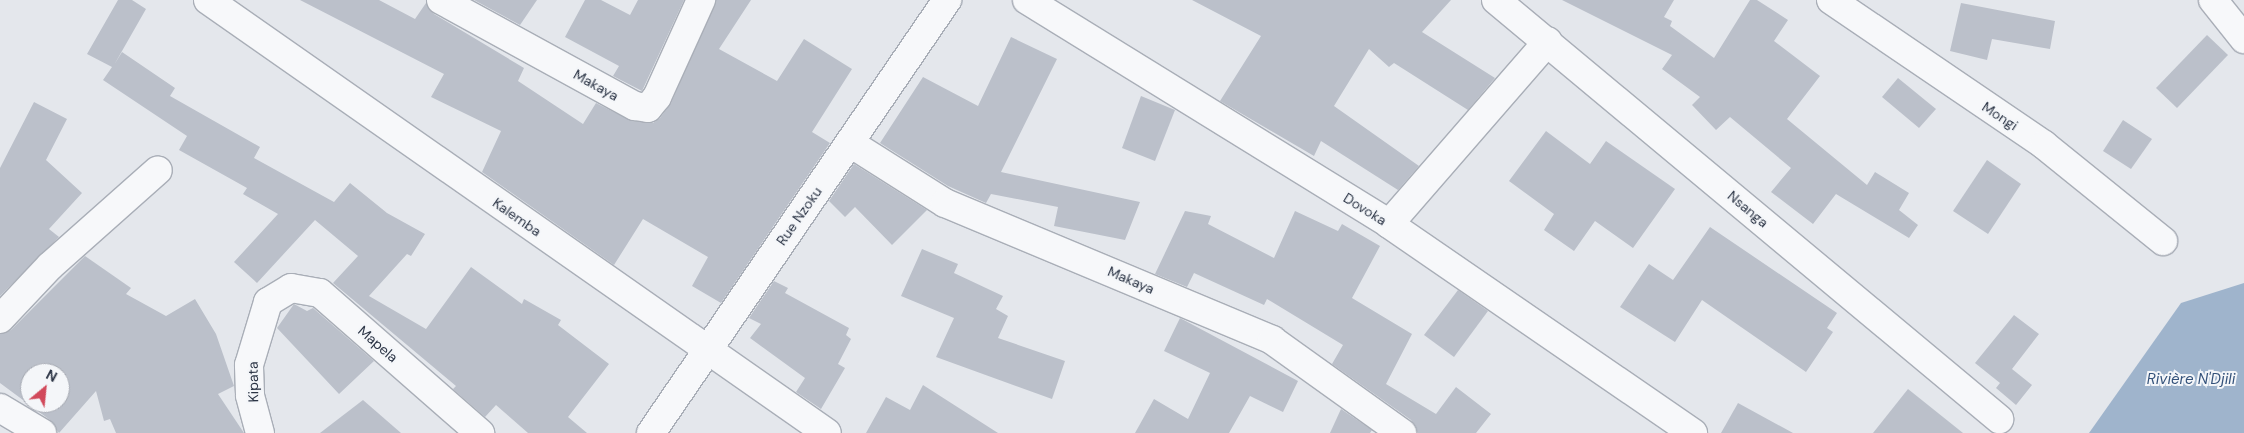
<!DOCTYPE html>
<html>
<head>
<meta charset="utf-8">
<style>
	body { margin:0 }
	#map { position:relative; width:2244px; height:433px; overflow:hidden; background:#e4e7ec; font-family:"DM Sans",sans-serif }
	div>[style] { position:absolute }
	.water>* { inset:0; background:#9fb4cc }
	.building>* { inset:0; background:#bbc0ca }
	.roads { filter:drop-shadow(1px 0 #a9aeb7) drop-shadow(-1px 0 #a9aeb7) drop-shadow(0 1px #a9aeb7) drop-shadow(0 -1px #a9aeb7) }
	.minor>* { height:28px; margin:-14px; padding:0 14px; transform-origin:14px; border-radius:14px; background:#f7f8fa }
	span { translate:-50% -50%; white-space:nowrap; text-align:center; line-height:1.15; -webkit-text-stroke:4px #f4f6f9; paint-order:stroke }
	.street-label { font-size:14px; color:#2b3445 }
	.water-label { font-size:15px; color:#34527a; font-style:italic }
	.north { position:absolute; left:20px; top:363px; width:50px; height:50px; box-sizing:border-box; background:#f4f6f9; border:1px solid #a4a8b1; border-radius:50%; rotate:28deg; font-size:14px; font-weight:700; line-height:20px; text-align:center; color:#2b3445 }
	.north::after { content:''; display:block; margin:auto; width:18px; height:22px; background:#d1495b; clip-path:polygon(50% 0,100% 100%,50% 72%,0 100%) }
</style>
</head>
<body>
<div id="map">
	<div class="water">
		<div style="clip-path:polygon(2244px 283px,2244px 433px,2089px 433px,2181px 303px)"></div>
	</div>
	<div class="building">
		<div style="clip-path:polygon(118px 0,132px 0,146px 9px,114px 65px,122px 52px,175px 88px,170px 96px,260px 147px,254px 158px,334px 202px,350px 183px,387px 213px,425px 234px,411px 256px,407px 254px,369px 296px,426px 329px,471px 267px,522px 304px,524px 299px,561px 320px,558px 325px,609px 364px,568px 417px,587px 433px,528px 433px,496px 405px,485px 417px,453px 389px,456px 386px,333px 283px,358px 256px,315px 220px,257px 283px,234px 262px,278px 214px,243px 194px,247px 188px,179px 150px,187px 136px,103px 80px,112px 67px,87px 54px)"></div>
		<div style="clip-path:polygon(300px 0,379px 0,415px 19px,426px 3px,434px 14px,524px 68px,518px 81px,583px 124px,596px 103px,632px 121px,653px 123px,660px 118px,671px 103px,716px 0,751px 0,719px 49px,777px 81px,804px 39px,852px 69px,812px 132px,830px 143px,721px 303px,692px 286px,708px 257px,643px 219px,614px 265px,482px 172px,501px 131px,431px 97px,444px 74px)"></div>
		<div style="clip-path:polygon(474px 0,537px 0,520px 25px)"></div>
		<div style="clip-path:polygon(585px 0,601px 0,630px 15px,638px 0,684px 0,642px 91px,613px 76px,619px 66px,565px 37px)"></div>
		<div style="clip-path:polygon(1192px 0,1451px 0,1422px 32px,1495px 78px,1468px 110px,1394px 63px,1389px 67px,1369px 49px,1334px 106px,1419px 166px,1398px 190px,1321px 141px,1314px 156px,1220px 101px,1261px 36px)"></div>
		<div style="clip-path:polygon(1562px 0,1674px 0,1664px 17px,1672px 21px,1670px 26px,1714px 58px,1750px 0,1757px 0,1788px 20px,1774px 41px,1820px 76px,1787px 119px,1867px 185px,1875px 172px,1909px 193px,1899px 210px,1918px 225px,1909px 238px,1836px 194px,1813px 224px,1771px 192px,1791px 168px,1730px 117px,1716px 130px,1692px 105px,1700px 97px,1662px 69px,1672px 55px)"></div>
		<div style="clip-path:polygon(1961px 3px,2055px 21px,2050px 49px,1992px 39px,1987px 60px,1950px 51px)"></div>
		<div style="clip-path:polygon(2207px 35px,2228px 55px,2177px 108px,2156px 88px)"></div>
		<div style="clip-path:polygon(1011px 37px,1057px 59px,1001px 172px,1140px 202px,1125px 240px,1054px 226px,1058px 207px,991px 194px,986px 203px,948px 186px,880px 143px,923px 77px,978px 106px)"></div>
		<div style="clip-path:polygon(1898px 78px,1936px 109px,1919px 128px,1882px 97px)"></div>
		<div style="clip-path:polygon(1141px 96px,1175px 110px,1155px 161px,1122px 148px)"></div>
		<div style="clip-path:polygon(34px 102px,67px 119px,46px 160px,82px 193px,49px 229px,59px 237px,0 296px,0 168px)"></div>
		<div style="clip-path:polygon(2123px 120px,2152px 139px,2131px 169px,2103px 151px)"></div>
		<div style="clip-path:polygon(1546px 131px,1590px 164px,1606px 141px,1675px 189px,1633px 248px,1595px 221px,1574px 251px,1544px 230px,1554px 214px,1509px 181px)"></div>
		<div style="clip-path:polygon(1987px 160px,2021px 184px,1988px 234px,1953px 211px)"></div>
		<div style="clip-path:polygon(854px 164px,927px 210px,892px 245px,855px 207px,845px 217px,829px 201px)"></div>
		<div style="clip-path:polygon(1185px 211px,1211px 216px,1208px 224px,1274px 258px,1295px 211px,1338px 231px,1342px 224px,1380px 246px,1352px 298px,1412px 334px,1386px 384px,1436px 414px,1456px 387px,1491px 414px,1476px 433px,1418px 433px,1411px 420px,1332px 364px,1343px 345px,1267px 299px,1264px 305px,1194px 273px,1187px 287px,1155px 274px)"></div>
		<div style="clip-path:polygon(1710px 227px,1837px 313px,1827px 328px,1833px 332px,1806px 372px,1702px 300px,1675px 342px,1620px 307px,1649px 264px,1673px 280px)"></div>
		<div style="clip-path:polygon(922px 249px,958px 264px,954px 273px,1003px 296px,996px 309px,1008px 316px,998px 338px,1065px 361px,1052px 399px,936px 357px,954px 318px,901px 296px)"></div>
		<div style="clip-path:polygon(evenodd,85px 256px,131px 288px,126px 294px,166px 316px,195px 299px,216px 334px,234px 386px,218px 394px,244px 433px,116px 433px,110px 419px,104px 421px,96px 391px,59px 433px,50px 420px,0 383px,0 334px,11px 330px,85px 256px,30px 373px,60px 373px,60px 403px,30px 403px,30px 373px)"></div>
		<div style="clip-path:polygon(774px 281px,788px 288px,785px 293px,849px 328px,846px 335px,851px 339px,838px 364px,845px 368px,821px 409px,796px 392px,805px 378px,750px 338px,761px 324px,749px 318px)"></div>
		<div style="clip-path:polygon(1458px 290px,1488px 311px,1454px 357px,1424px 335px)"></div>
		<div style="clip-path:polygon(294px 304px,307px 311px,313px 308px,374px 361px,339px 394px,277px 328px)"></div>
		<div style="clip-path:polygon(2014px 315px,2039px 334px,2012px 369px,2032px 385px,2016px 405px,1996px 388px,2000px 383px,1975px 363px)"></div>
		<div style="clip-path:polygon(1180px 318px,1298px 381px,1283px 412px,1250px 396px,1229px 433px,1135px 433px,1154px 399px,1188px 419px,1210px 373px,1164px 351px)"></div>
		<div style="clip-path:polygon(923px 385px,998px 433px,866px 433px,886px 397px,910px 410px)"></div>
		<div style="clip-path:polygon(1908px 389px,1963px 433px,1873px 433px)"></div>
		<div style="clip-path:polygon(363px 400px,401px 433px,320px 433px)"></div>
		<div style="clip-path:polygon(1738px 403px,1793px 433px,1721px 433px)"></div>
		<div style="clip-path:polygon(1341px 409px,1372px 430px,1370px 433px,1330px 433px)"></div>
	</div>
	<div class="roads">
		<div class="minor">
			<div style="left:208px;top:0;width:755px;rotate:34.97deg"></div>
			<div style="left:441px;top:0;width:221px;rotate:28.7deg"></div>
			<div style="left:635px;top:106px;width:13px;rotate:9deg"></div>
			<div style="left:648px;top:108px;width:14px;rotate:-51deg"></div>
			<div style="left:657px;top:97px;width:107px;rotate:-65.6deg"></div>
			<div style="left:1027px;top:0;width:426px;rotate:31.7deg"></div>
			<div style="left:1389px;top:224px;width:369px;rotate:34.5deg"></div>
			<div style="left:1496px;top:0;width:655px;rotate:39.79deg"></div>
			<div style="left:1831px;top:0;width:258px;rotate:34.2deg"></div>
			<div style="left:2044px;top:145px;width:153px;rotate:38.9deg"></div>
			<div style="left:2213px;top:0;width:50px;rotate:51.5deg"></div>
			<div style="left:850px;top:143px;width:112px;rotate:32.3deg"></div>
			<div style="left:945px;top:203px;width:355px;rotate:22.7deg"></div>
			<div style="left:1272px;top:340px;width:160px;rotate:35.6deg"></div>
			<div style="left:1389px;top:224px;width:242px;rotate:-49deg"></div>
			<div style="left:0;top:319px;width:73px;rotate:-46.7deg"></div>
			<div style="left:50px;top:266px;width:144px;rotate:-41.6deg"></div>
			<div style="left:0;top:408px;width:49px;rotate:30.8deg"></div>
			<div style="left:260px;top:433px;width:39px;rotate:-105deg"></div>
			<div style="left:250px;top:395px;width:30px;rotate:-92deg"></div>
			<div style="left:249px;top:365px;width:66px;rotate:-73.2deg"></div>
			<div style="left:268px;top:302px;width:27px;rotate:-31deg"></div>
			<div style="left:291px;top:288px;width:29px;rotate:10deg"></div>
			<div style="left:320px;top:293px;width:213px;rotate:41.2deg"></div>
			<div style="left:651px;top:433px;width:525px;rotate:-55.64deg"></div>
		</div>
	</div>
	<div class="street-label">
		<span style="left:596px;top:85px;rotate:29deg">Makaya</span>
		<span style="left:2000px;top:116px;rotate:33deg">Mongi</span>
		<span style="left:1365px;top:209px;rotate:32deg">Dovoka</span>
		<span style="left:1748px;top:209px;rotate:40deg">Nsanga</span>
		<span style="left:799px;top:216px;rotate:-55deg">Rue Nzoku</span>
		<span style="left:517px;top:217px;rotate:35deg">Kalemba</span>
		<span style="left:1131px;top:280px;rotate:23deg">Makaya</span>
		<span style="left:378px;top:344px;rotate:41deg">Mapela</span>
		<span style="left:253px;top:382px;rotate:-91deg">Kipata</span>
	</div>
	<div class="water-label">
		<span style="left:2191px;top:380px">Rivière N'Djili</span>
	</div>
	<div class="north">N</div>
</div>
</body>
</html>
